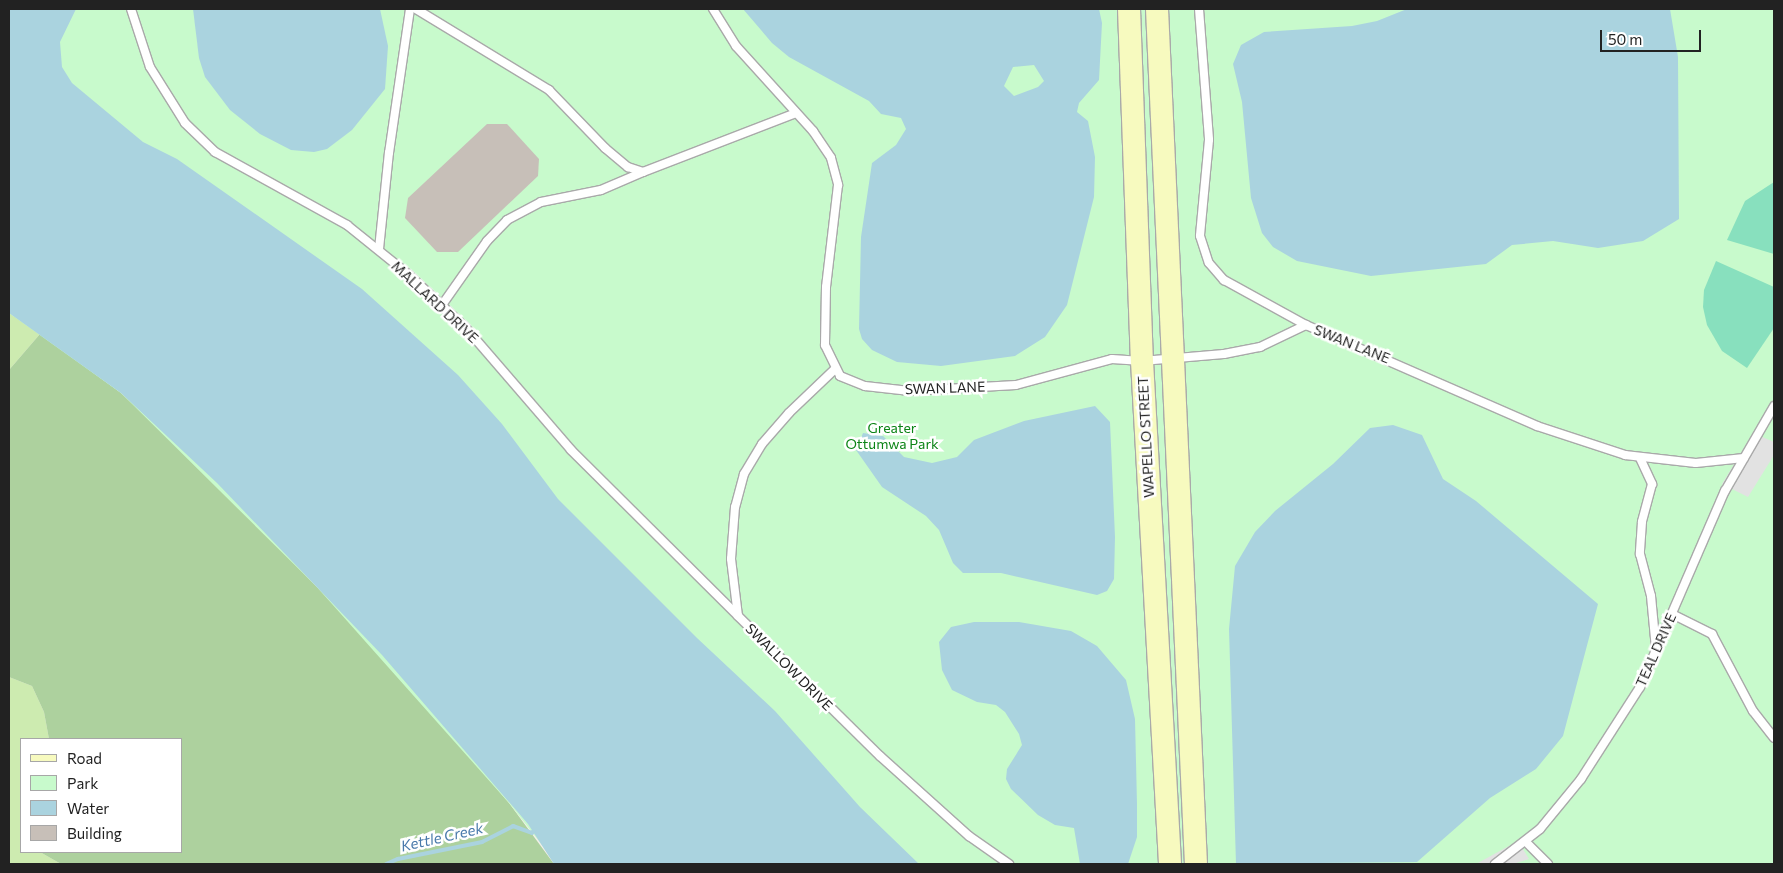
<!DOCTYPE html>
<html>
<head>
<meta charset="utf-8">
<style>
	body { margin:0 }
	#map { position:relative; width:1783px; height:873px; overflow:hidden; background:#f2efe9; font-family:Commissioner,sans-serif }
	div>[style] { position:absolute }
	.grass>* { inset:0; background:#cdebb0 }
	.forest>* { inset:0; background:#add19e }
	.park>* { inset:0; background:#c8facc }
	.pitch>* { inset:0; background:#88e0be }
	.parking>* { inset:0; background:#e2e2e2 }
	.water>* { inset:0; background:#aad3df }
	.stream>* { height:4px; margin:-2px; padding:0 2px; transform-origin:2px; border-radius:2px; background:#aad3df }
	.building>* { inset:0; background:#c7bfb8 }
	.roads { filter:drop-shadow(1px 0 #a9a9a9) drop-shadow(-1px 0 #a9a9a9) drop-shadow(0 1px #a9a9a9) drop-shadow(0 -1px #a9a9a9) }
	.service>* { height:8px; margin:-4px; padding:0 4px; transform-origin:4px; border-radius:4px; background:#fff }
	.secondary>* { height:22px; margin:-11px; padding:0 11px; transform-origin:11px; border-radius:11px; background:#f7fabf }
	span { translate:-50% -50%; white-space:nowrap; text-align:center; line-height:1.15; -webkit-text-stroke:5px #fff; paint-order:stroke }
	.street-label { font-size:14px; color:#222 }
	.park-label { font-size:14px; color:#0c8416 }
	.water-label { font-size:15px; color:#4a7aab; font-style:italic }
	.frame { position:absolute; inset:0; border:10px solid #222; pointer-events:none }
	.legend { position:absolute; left:20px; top:738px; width:162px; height:115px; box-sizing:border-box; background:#fff; border:1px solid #a7a7a7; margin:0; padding:6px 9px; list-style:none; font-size:15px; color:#222 }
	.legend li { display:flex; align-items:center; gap:10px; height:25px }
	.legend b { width:25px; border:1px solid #a7a7a7 }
	.scale { position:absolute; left:1600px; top:30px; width:101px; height:22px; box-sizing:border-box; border:2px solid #222; border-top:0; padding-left:6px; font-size:15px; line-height:18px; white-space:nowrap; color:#222; -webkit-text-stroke:4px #fff; paint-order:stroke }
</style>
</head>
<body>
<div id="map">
	<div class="grass">
		<div style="clip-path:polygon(9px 313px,40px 334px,9px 370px)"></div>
		<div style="clip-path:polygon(9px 677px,32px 686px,44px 712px,49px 739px,21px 739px,21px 852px,40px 852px,61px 864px,9px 864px)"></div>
	</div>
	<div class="forest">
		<div style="clip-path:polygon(40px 334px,121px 393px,217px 483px,382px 655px,509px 803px,554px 864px,61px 864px,40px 852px,181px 852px,181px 739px,49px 739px,44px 712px,32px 686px,9px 677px,9px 370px)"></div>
	</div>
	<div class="park">
		<div style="clip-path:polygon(9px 9px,1774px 9px,1774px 864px,557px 864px,509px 803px,316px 586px,121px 393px,9px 313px)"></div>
	</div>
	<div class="pitch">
		<div style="clip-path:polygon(1774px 182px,1774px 254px,1727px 240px,1745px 201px)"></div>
		<div style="clip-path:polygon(1716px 261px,1774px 287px,1774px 328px,1747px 368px,1722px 351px,1707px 325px,1703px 307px,1704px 290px)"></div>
	</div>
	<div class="parking">
		<div style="clip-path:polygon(1753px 433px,1774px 442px,1774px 455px,1748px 497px,1722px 484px)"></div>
		<div style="clip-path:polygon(1518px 841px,1529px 859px,1513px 864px,1476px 864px)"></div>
	</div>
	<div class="water">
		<div style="clip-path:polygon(9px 9px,76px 9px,60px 42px,62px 67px,72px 83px,143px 142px,177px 159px,362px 289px,458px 375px,502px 424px,558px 499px,697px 638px,775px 711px,860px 807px,919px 864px,554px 864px,528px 824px,382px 655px,217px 483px,121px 393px,9px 313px)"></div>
		<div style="clip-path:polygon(193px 9px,380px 9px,388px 46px,385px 89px,352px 130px,327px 149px,314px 152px,291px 150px,260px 134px,230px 110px,205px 77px,199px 58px)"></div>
		<div style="clip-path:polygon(evenodd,743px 9px,1099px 9px,1102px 23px,1099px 80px,1079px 103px,1077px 112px,1088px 121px,1095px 157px,1094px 197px,1067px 305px,1045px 337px,1015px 356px,941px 366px,897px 362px,872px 350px,862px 339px,859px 329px,861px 237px,872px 163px,896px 145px,906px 129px,901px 118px,881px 114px,869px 101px,789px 57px,772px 43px,743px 9px,1034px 65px,1044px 81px,1038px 87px,1014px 96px,1004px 86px,1013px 67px,1034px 65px)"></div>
		<div style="clip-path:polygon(1407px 9px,1670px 9px,1678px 57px,1679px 219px,1643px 241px,1598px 248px,1553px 241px,1512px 245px,1486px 264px,1371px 276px,1297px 261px,1273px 247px,1262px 233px,1251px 198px,1242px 102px,1233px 64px,1241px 45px,1264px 32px,1352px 26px,1377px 21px)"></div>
		<div style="clip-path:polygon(1095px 406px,1110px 422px,1115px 537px,1114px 579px,1107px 591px,1097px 595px,1001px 573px,963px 573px,953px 563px,939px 530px,926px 516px,882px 487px,856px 450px,863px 433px,883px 436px,904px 457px,932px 463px,957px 457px,974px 440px,1024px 421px)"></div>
		<div style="clip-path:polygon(1393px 425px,1422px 435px,1443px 479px,1476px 501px,1598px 604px,1563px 736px,1536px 769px,1490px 798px,1417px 862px,1236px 864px,1229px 629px,1235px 566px,1255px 532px,1275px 511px,1333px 464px,1370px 428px)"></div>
		<div style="clip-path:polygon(974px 622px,1019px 622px,1071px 631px,1097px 646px,1126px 680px,1135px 719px,1137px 804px,1137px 837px,1128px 864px,1080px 864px,1074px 828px,1055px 825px,1038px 815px,1011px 789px,1006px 779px,1007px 769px,1022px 745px,1019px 734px,1005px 712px,996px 705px,977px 702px,952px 690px,942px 670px,939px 642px,951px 627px)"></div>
	</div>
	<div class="stream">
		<div style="left:386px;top:864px;width:13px;rotate:-23deg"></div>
		<div style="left:398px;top:859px;width:86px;rotate:-11.4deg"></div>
		<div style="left:482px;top:842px;width:35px;rotate:-27deg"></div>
		<div style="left:513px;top:826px;width:20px;rotate:20deg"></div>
		<div style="left:532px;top:833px;width:5px;rotate:-53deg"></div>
	</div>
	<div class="building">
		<div style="clip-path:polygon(487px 124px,507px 124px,539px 159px,538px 176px,458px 252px,437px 252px,405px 218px,408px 198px)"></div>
	</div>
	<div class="roads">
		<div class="service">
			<div style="left:131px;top:9px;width:61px;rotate:71.9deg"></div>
			<div style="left:150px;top:67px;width:66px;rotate:58deg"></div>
			<div style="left:185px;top:123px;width:42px;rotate:44deg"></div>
			<div style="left:215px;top:152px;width:151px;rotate:28.9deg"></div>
			<div style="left:347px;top:225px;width:80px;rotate:38.9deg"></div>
			<div style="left:409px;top:275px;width:76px;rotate:42.9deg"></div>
			<div style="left:465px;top:327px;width:162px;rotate:49.2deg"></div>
			<div style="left:571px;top:450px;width:235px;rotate:44.8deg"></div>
			<div style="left:416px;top:9px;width:156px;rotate:31.3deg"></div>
			<div style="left:549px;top:90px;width:81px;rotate:46deg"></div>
			<div style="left:605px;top:148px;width:30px;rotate:40deg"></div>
			<div style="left:628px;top:167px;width:16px;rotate:18deg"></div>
			<div style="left:643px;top:172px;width:164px;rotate:-21.1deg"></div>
			<div style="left:713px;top:9px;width:44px;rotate:58.1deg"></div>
			<div style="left:736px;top:46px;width:115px;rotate:47.8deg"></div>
			<div style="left:813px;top:131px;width:32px;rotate:56deg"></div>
			<div style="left:831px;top:158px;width:28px;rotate:75deg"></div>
			<div style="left:838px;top:185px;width:103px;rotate:96.7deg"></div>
			<div style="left:826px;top:287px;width:58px;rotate:91deg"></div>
			<div style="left:825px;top:345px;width:34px;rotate:64deg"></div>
			<div style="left:840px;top:376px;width:27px;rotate:22deg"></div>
			<div style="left:865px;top:386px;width:45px;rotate:6.3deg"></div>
			<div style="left:910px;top:391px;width:106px;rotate:-3.2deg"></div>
			<div style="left:1016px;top:385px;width:99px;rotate:-15.2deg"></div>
			<div style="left:1112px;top:359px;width:30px;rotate:4deg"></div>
			<div style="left:1142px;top:361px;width:82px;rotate:-4.9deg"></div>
			<div style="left:1224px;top:354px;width:37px;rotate:-11deg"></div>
			<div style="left:1260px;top:347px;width:51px;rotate:-25.6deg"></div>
			<div style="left:1306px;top:325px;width:252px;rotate:23.6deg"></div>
			<div style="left:1537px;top:426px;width:93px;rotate:18.2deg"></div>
			<div style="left:1625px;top:455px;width:71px;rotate:6.4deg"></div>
			<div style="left:1696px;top:463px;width:48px;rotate:-5.9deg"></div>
			<div style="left:1199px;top:9px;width:131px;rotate:85.6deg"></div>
			<div style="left:1209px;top:140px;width:96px;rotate:95.4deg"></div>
			<div style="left:1200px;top:236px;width:28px;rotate:72deg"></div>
			<div style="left:1209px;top:263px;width:23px;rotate:49deg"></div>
			<div style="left:1224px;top:280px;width:94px;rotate:28.8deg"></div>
			<div style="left:379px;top:249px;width:97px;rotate:-84.1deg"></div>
			<div style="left:389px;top:153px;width:146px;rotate:-81.7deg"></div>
			<div style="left:442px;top:305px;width:78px;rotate:-54.9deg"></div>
			<div style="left:487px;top:241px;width:29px;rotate:-46deg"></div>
			<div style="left:507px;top:220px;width:38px;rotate:-28deg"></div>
			<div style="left:541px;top:202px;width:61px;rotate:-11.3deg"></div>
			<div style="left:601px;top:190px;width:46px;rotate:-23.2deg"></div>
			<div style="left:835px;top:369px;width:64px;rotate:136.3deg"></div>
			<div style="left:789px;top:413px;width:41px;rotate:131.1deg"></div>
			<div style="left:762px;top:444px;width:35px;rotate:121deg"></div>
			<div style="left:744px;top:474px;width:34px;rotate:105deg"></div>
			<div style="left:735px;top:507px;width:52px;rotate:94.4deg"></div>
			<div style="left:731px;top:559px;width:57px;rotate:83deg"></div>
			<div style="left:738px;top:616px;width:199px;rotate:44.6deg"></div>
			<div style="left:880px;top:756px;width:120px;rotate:42deg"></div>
			<div style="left:969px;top:836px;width:49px;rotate:35deg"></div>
			<div style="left:1640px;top:458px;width:29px;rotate:65deg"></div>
			<div style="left:1652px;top:484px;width:39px;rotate:105deg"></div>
			<div style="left:1642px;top:522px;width:32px;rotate:94deg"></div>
			<div style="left:1640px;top:554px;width:43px;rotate:75.3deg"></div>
			<div style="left:1651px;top:596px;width:53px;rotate:84.6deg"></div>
			<div style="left:1672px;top:614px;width:45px;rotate:26.6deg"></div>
			<div style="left:1712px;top:634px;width:87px;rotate:62deg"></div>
			<div style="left:1753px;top:711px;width:34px;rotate:52deg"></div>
			<div style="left:1526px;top:842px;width:31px;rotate:45deg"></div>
			<div style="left:1495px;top:864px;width:57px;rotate:-37.9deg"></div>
			<div style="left:1540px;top:829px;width:65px;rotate:-50.6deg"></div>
			<div style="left:1581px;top:779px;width:109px;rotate:-57.3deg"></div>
			<div style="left:1640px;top:687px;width:214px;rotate:-66.6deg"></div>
			<div style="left:1725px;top:491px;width:98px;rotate:-60deg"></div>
		</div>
		<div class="secondary">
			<div style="left:1129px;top:9px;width:352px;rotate:87.9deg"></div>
			<div style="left:1142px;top:361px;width:504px;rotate:86.81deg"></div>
			<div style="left:1157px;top:9px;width:856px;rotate:87.39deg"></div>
		</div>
	</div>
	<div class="street-label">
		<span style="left:435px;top:302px;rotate:43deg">MALLARD DRIVE</span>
		<span style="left:1352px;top:344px;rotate:22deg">SWAN LANE</span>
		<span style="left:945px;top:388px;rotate:-2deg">SWAN LANE</span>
		<span style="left:1146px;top:437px;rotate:-93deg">WAPELLO STREET</span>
		<span style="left:1656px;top:650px;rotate:-66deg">TEAL DRIVE</span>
		<span style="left:789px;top:667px;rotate:45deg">SWALLOW DRIVE</span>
	</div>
	<div class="park-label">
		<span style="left:892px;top:436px">Greater<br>Ottumwa Park</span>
	</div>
	<div class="water-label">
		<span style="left:442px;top:837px;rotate:-13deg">Kettle Creek</span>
	</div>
	<div class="frame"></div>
	<ul class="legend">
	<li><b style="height:6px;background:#f7fabf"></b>Road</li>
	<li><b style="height:14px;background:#c8facc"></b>Park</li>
	<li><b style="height:14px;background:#aad3df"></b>Water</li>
	<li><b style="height:14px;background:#c7bfb8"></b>Building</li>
	</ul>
	<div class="scale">50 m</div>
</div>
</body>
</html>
